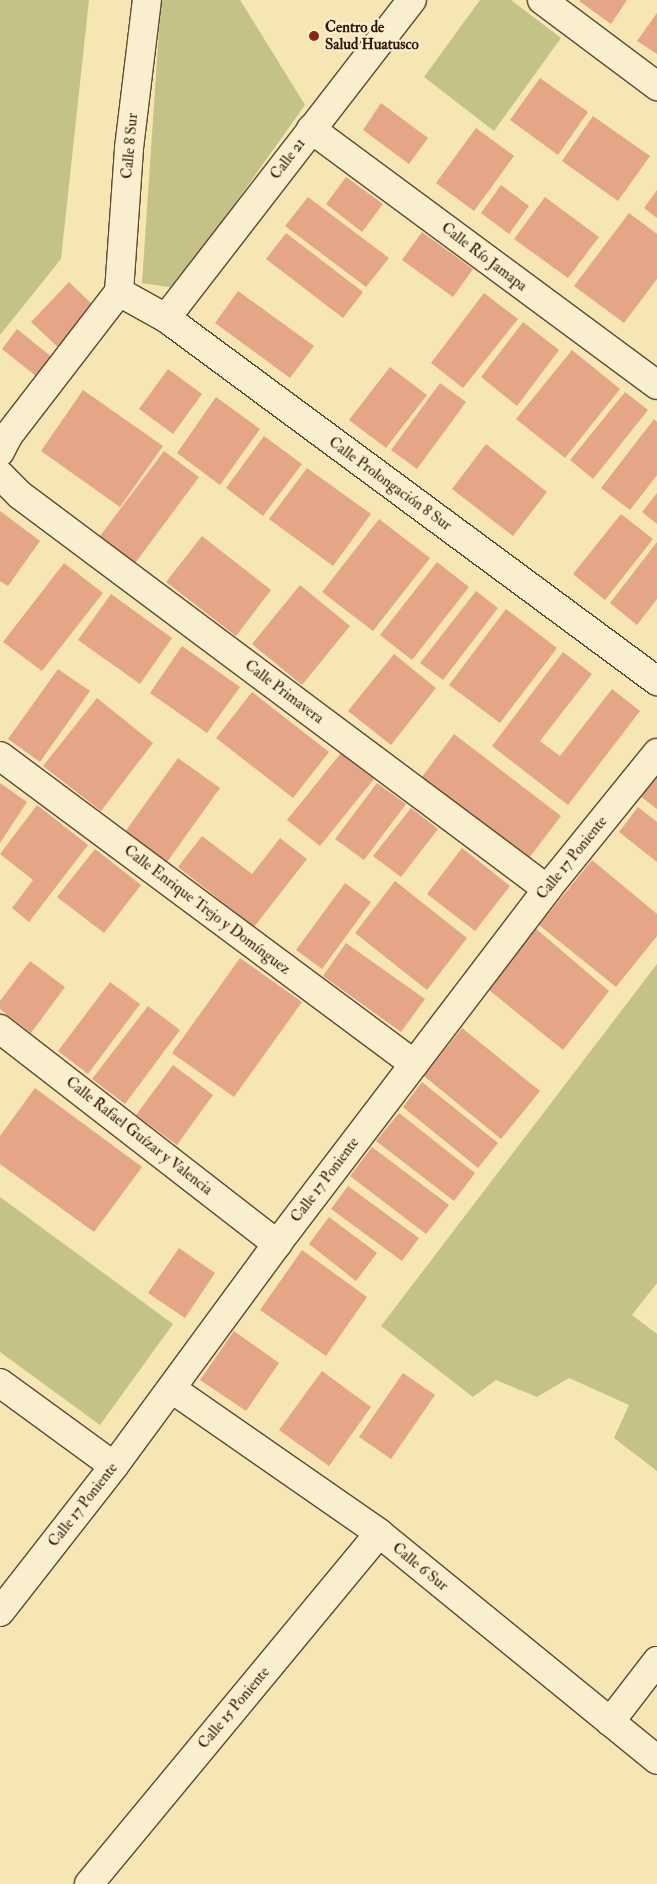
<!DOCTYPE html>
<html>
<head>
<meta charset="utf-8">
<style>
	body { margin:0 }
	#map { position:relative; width:657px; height:1884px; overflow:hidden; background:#f6e6b3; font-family:"IM FELL Double Pica",serif }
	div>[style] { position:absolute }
	.green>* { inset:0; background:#c4c287 }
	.building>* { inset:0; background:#e4a687 }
	.roads { filter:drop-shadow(1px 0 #614832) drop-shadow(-1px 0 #614832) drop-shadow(0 1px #614832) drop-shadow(0 -1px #614832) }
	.minor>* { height:28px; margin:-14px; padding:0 14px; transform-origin:14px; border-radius:14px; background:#f9efce }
	.dots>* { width:14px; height:14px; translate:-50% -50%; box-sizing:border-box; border:2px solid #f9efce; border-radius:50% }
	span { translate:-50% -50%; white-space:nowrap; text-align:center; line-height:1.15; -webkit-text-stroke:4.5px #f9efce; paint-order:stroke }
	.poi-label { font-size:15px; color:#2f1407; font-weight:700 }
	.left { translate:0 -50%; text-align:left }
	.street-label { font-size:15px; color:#2f1407 }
</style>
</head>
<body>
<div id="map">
	<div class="green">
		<div style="clip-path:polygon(0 0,89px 0,61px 259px,0 335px)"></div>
		<div style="clip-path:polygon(161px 0,240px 0,305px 105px,175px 288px,142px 283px)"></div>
		<div style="clip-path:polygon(480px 0,511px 0,561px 38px,494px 131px,424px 77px)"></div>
		<div style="clip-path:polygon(657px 964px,657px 1283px,632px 1315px,657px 1334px,657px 1471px,614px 1438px,629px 1405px,569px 1378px,537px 1397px,496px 1380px,473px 1397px,381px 1326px)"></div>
		<div style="clip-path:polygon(0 1197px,173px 1324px,100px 1425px,0 1352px)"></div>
	</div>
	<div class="building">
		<div style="clip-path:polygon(581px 0,627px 0,611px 24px,579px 1px)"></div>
		<div style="clip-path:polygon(657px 13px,657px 54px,637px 41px)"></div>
		<div style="clip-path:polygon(540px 78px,588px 112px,558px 155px,510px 120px)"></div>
		<div style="clip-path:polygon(381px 103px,428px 138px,409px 164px,363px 130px)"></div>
		<div style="clip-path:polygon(593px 116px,650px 156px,618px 201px,562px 161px)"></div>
		<div style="clip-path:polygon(476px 128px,514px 156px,474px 211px,436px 183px)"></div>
		<div style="clip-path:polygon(346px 177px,383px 204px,362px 232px,326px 204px)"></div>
		<div style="clip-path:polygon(501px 185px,529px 206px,509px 234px,481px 213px)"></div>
		<div style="clip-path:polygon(657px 190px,657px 218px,644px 208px)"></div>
		<div style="clip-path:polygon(308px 197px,389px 258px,366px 287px,285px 226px)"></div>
		<div style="clip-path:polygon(545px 197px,599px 237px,568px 278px,514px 239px)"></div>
		<div style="clip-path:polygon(629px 213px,657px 234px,657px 279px,624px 323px,574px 286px)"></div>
		<div style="clip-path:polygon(422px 232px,473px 269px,453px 297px,402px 260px)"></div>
		<div style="clip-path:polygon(286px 233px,363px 292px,343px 318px,266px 259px)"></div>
		<div style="clip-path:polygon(69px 282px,99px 311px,62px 351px,31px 322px)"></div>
		<div style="clip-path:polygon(238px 291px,314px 346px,290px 378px,215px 323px)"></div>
		<div style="clip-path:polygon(484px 293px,518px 319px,463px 388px,431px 363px)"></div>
		<div style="clip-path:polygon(523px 322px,559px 350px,517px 406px,481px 377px)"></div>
		<div style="clip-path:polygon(17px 329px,53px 358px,37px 377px,2px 349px)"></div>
		<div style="clip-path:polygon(572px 350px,620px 389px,565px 458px,516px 419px)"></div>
		<div style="clip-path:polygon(390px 367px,427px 395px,386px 448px,349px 420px)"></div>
		<div style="clip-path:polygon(168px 369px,202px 394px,173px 434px,139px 409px)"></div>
		<div style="clip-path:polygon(440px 383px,466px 402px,417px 469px,391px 450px)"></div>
		<div style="clip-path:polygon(83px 390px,163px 446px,120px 507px,41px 451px)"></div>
		<div style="clip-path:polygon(625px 392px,648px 410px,593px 479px,570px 460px)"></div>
		<div style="clip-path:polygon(216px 397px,260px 429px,220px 485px,177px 453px)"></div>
		<div style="clip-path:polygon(654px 419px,657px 422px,657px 475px,630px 510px,601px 488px)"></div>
		<div style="clip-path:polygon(264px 436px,302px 464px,263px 516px,226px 488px)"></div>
		<div style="clip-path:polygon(486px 444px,547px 492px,513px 536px,452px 489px)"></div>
		<div style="clip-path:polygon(164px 451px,199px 477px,133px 566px,97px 540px)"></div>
		<div style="clip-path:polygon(307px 468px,371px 514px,333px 566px,269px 519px)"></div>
		<div style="clip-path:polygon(657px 493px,657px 524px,642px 512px)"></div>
		<div style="clip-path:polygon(0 511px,40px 541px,8px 586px,0 581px)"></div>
		<div style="clip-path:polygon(621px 514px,653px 539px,605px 600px,573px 574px)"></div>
		<div style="clip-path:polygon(379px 519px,430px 558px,373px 631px,322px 592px)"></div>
		<div style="clip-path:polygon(202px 536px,271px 590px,236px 636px,166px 582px)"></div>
		<div style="clip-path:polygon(657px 542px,657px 599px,637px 625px,610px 603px)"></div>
		<div style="clip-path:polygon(437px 562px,469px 587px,412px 660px,380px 635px)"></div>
		<div style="clip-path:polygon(64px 563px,103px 593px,42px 671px,3px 642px)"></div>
		<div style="clip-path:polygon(300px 585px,350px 626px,302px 685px,252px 644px)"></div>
		<div style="clip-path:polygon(476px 591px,498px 608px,443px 680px,420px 663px)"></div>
		<div style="clip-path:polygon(111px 594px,172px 638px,140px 684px,78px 640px)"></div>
		<div style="clip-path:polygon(506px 609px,557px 648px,500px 723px,449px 685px)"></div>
		<div style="clip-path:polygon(182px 646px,240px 687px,207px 733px,150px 693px)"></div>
		<div style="clip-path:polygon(563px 652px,592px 674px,540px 741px,560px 756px,612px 689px,640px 711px,568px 805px,492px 746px)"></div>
		<div style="clip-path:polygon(394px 654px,436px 688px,391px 745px,348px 711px)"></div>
		<div style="clip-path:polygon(58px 669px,90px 691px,40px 762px,8px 739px)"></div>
		<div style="clip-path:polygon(252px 692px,329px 752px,293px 798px,216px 738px)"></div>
		<div style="clip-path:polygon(97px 698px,153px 743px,101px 811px,43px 766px)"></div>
		<div style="clip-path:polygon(454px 734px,561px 816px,529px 858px,422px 777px)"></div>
		<div style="clip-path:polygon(341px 753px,374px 779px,320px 846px,287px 820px)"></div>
		<div style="clip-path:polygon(178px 758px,220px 788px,167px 862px,125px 832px)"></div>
		<div style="clip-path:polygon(657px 776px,657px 809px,640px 796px)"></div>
		<div style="clip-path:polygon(0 783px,27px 802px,0 843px)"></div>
		<div style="clip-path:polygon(377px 783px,406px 804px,364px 860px,335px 839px)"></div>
		<div style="clip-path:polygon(37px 805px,88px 845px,29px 922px,12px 908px,33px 880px,0 854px)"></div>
		<div style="clip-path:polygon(638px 807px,657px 822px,657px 862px,619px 832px)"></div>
		<div style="clip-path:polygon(411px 808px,438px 829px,401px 877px,373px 856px)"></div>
		<div style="clip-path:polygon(202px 836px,252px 874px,280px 838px,307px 859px,254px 927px,178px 867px)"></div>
		<div style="clip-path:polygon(462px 848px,510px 886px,475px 931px,427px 894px)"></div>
		<div style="clip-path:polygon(95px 849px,141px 885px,104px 933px,57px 897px)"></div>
		<div style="clip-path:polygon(592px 860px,657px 914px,657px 936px,616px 987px,539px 925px)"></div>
		<div style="clip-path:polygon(395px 881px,467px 938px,427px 990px,355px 933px)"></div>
		<div style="clip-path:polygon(345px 883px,371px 902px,322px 969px,296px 950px)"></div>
		<div style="clip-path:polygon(534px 927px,609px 991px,563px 1050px,484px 986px)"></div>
		<div style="clip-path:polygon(346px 943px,425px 999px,401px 1032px,323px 976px)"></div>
		<div style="clip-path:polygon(240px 958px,302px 1002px,234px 1097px,172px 1053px)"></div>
		<div style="clip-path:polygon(30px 961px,65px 987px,31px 1033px,0 1009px,0 1001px)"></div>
		<div style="clip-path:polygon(110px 982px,140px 1004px,88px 1074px,58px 1051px)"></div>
		<div style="clip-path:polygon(148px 1006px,180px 1030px,125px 1104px,92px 1079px)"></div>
		<div style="clip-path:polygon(462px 1028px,540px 1091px,501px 1139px,424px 1076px)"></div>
		<div style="clip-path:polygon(173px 1065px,213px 1095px,177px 1145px,136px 1115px)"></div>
		<div style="clip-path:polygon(422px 1082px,498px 1143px,478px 1168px,403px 1107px)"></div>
		<div style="clip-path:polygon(35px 1088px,142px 1167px,94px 1232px,0 1164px,0 1136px)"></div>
		<div style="clip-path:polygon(399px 1113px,475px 1173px,454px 1201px,376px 1141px)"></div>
		<div style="clip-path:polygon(372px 1147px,449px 1205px,426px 1234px,350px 1176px)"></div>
		<div style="clip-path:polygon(348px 1186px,419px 1238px,402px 1261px,331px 1209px)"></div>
		<div style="clip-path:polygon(329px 1217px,377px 1253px,356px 1281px,309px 1244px)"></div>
		<div style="clip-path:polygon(179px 1248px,215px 1273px,185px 1318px,148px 1293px)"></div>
		<div style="clip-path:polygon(302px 1250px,367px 1297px,326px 1356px,260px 1310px)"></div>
		<div style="clip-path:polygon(234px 1331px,279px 1363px,246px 1411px,200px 1380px)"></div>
		<div style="clip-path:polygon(322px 1371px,371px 1407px,329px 1466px,279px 1430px)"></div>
		<div style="clip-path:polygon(403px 1373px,435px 1395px,391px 1459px,359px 1437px)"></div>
	</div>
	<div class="roads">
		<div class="minor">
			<div style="left:542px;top:0;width:144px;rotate:36.8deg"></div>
			<div style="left:311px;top:129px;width:430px;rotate:36.5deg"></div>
			<div style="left:119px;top:292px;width:54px;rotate:29deg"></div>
			<div style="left:166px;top:318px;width:611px;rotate:36.48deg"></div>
			<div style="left:119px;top:292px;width:144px;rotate:-86deg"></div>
			<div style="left:129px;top:148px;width:149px;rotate:-83.1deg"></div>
			<div style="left:166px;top:318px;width:402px;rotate:-52.3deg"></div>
			<div style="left:0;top:452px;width:18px;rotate:-63deg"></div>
			<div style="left:8px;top:436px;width:182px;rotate:-52.4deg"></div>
			<div style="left:0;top:475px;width:28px;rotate:45deg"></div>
			<div style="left:20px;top:495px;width:658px;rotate:36.78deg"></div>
			<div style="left:0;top:756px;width:516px;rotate:36.65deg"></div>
			<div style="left:0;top:1029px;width:351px;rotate:37.8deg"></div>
			<div style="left:0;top:1383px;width:141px;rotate:36.1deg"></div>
			<div style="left:172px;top:1389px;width:252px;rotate:34.8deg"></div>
			<div style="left:379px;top:1533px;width:359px;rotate:39.2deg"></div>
			<div style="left:0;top:1612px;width:185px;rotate:-52deg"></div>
			<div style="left:114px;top:1466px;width:275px;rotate:-53.7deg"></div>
			<div style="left:277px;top:1244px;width:446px;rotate:-52.7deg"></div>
			<div style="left:547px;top:889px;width:175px;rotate:-51deg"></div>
			<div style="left:610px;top:1722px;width:77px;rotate:-52.4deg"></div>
			<div style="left:89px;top:1884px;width:455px;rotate:-50.4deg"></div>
		</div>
	</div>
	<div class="dots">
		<div style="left:314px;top:36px;background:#8f2418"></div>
	</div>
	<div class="poi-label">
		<span class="left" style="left:325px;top:36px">Centro de<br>Salud Huatusco</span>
	</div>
	<div class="street-label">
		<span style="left:130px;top:146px;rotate:-85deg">Calle 8 Sur</span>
		<span style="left:288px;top:159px;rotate:-53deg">Calle 21</span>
		<span style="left:484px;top:257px;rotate:37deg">Calle Río Jamapa</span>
		<span style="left:390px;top:484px;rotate:36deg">Calle Prolongación 8 Sur</span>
		<span style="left:284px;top:692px;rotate:37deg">Calle Primavera</span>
		<span style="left:572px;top:858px;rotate:-51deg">Calle 17 Poniente</span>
		<span style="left:207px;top:910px;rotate:37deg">Calle Enrique Trejo y Domínguez</span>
		<span style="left:139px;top:1136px;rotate:38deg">Calle Rafael Guízar y Valencia</span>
		<span style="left:325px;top:1180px;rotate:-53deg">Calle 17 Poniente</span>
		<span style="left:83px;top:1505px;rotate:-52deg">Calle 17 Poniente</span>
		<span style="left:420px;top:1567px;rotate:39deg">Calle 6 Sur</span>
		<span style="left:234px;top:1708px;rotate:-50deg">Calle 15 Poniente</span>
	</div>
</div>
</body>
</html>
